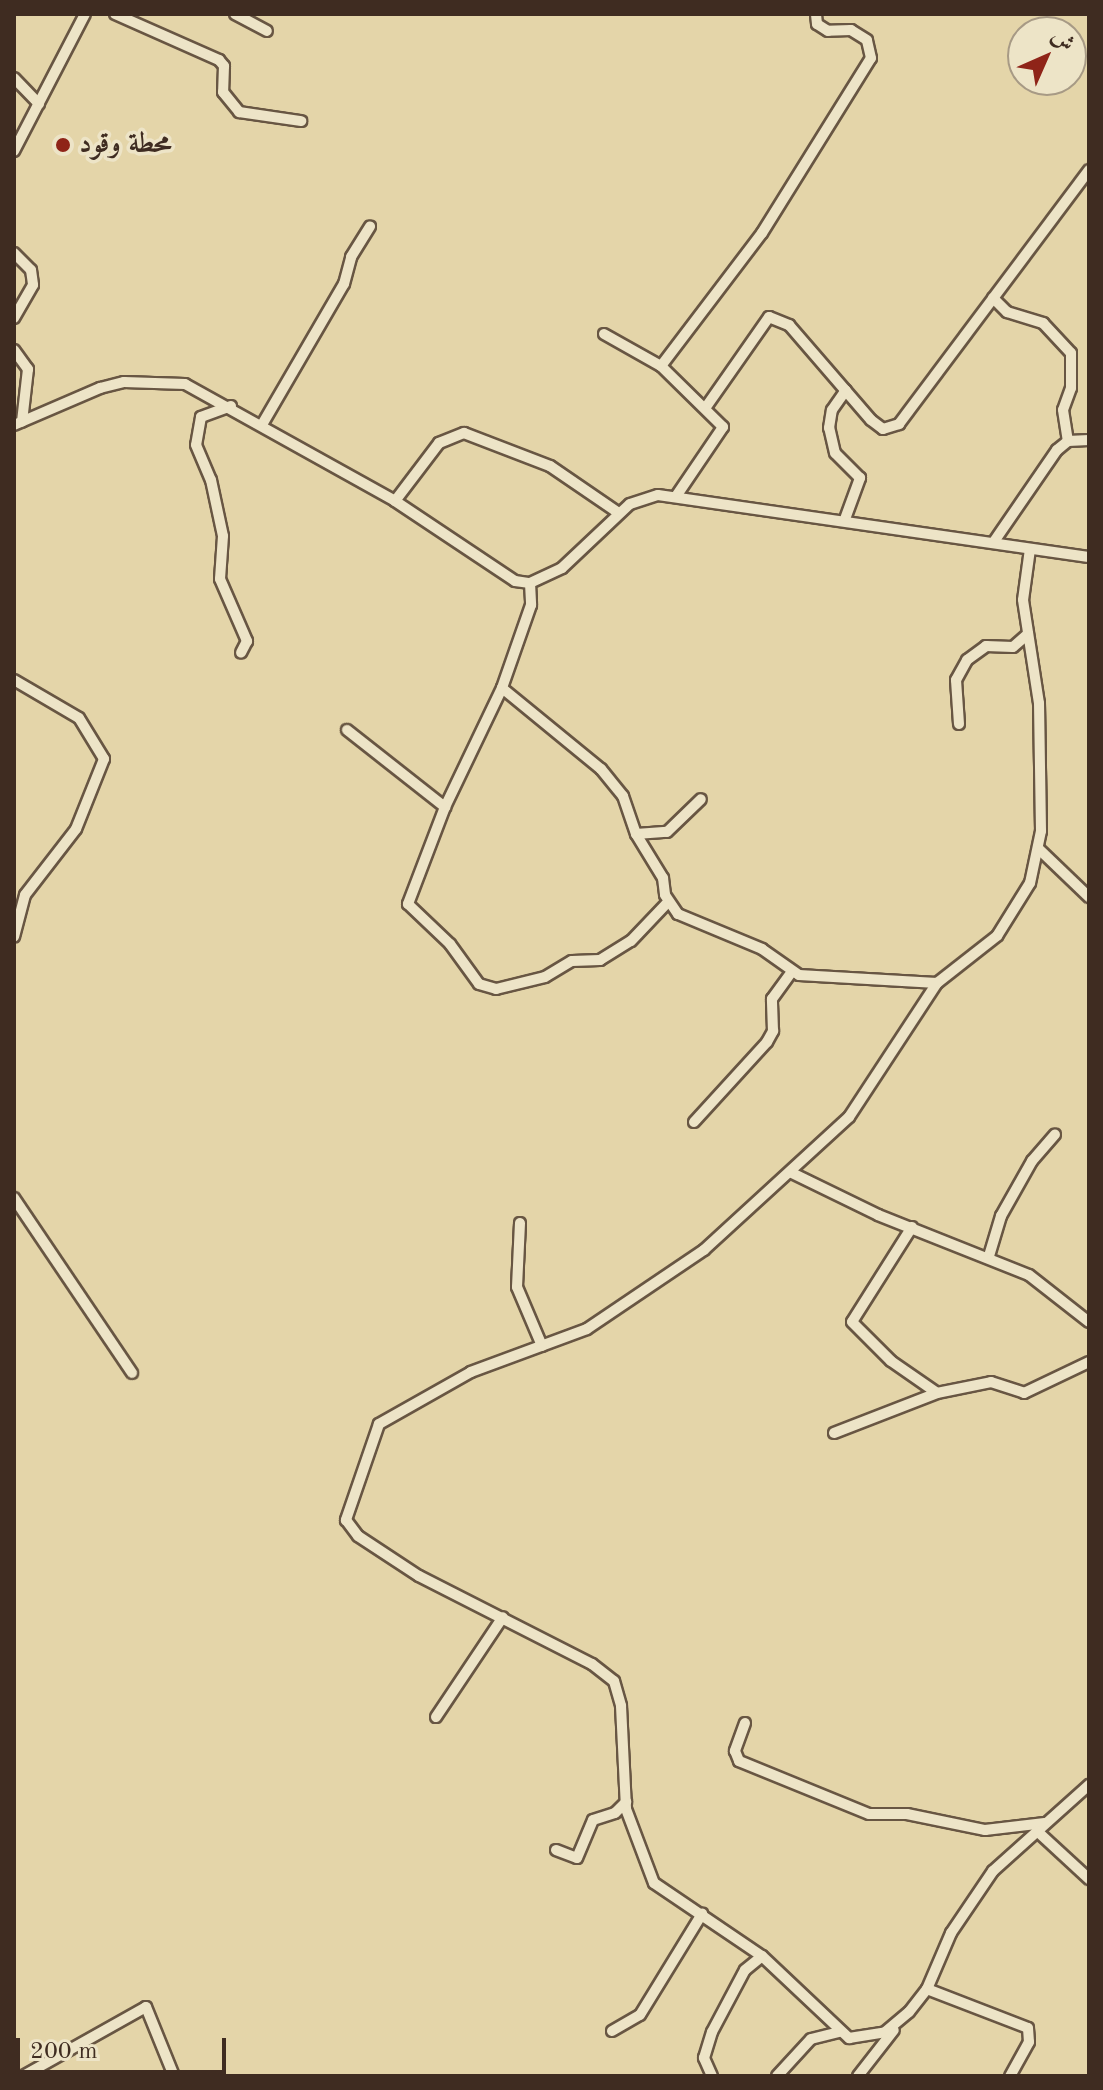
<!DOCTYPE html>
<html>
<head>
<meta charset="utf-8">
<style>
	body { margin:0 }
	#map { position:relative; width:1103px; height:2090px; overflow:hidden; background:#e4d5a9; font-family:"Old Standard TT",Amiri,serif }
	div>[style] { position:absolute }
	.roads { filter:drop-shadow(2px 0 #685643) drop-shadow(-2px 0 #685643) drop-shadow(0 2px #685643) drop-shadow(0 -2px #685643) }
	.minor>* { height:10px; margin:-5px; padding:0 5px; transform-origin:5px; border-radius:5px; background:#ede4c7 }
	.dots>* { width:22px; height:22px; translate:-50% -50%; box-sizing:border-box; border:4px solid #ede4c7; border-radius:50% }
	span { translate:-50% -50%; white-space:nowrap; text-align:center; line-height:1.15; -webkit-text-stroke:7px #ede4c7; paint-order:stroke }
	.poi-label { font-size:28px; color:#3f2c21; font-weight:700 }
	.left { translate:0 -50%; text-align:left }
	.frame { position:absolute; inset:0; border:16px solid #3f2c21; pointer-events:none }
	.north { position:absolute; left:1007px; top:16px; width:80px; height:80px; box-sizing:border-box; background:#ede4c7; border:2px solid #a79a85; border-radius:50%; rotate:45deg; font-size:22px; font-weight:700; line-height:32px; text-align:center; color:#3f2c21 }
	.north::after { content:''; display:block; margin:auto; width:28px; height:36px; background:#8f2418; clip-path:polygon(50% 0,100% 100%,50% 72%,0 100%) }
	.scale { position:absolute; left:16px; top:2038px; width:210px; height:36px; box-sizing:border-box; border:4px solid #3f2c21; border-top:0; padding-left:10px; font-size:24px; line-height:28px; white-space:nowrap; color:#3f2c21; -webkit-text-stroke:6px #ede4c7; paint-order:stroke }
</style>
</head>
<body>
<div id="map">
	<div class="roads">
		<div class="minor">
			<div style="left:115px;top:14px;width:114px;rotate:23.9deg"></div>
			<div style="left:219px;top:60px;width:8px;rotate:50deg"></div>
			<div style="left:224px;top:66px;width:26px;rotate:92deg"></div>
			<div style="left:223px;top:92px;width:26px;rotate:51deg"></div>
			<div style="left:239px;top:112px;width:63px;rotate:8.3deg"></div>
			<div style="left:235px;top:14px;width:36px;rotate:28deg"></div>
			<div style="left:14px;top:78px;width:36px;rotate:46deg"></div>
			<div style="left:14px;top:151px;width:154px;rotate:-62.6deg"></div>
			<div style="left:14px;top:253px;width:24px;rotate:45deg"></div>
			<div style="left:31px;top:270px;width:15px;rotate:82deg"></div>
			<div style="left:33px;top:285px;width:38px;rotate:120deg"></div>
			<div style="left:993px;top:298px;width:20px;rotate:45deg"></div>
			<div style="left:1007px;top:312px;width:38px;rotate:17deg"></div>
			<div style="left:1043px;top:323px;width:41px;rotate:47deg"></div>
			<div style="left:1071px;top:353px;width:35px;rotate:90deg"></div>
			<div style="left:1071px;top:388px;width:23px;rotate:110deg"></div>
			<div style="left:1063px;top:410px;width:31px;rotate:81deg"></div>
			<div style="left:604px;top:334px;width:65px;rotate:29.3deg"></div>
			<div style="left:661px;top:366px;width:87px;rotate:44.5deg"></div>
			<div style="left:723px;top:427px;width:82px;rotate:124.1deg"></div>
			<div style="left:14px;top:350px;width:24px;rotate:54deg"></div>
			<div style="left:28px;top:369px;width:53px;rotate:96.5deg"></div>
			<div style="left:661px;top:366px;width:167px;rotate:-52.8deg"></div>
			<div style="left:762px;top:233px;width:206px;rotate:-58.1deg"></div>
			<div style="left:871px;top:58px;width:18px;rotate:-103deg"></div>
			<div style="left:867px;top:40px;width:19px;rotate:-148deg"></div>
			<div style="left:851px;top:30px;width:23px;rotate:178deg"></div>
			<div style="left:828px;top:31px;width:13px;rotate:-148deg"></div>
			<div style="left:817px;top:24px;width:10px;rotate:-96deg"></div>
			<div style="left:231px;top:406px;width:32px;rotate:160deg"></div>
			<div style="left:201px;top:417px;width:28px;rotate:100deg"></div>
			<div style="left:196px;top:445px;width:38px;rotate:67deg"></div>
			<div style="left:211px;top:480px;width:57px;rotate:77.9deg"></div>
			<div style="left:223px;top:536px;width:43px;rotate:94deg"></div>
			<div style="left:220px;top:579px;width:68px;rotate:66.5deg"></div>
			<div style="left:247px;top:641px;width:13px;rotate:117deg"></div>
			<div style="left:706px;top:407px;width:110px;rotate:-55deg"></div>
			<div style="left:769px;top:317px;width:22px;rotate:22deg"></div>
			<div style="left:789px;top:325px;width:125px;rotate:49.2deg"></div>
			<div style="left:871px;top:420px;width:15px;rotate:37deg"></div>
			<div style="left:883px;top:429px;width:17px;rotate:-17deg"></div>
			<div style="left:899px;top:424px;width:317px;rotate:-53.2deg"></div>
			<div style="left:263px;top:423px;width:161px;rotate:-59.8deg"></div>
			<div style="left:344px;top:284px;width:28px;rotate:-75deg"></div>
			<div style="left:351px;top:257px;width:36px;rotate:-58deg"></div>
			<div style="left:14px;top:425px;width:94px;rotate:-23.3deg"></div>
			<div style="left:100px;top:388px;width:25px;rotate:-14deg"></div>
			<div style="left:124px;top:382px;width:61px;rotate:1.9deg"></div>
			<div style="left:185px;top:384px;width:240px;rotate:29.1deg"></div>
			<div style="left:395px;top:501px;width:144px;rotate:33.7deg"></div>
			<div style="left:515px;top:581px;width:15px;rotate:8deg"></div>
			<div style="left:530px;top:583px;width:35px;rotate:-25deg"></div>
			<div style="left:562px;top:568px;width:93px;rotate:-43.3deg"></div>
			<div style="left:630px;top:504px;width:29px;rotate:-18deg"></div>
			<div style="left:658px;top:495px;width:435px;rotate:8.2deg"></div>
			<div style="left:395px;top:501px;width:73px;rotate:-52.8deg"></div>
			<div style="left:439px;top:443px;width:27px;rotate:-22deg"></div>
			<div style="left:464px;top:433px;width:92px;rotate:21deg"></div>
			<div style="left:550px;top:466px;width:83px;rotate:34.3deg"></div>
			<div style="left:845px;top:519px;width:44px;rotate:-69.9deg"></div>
			<div style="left:860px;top:478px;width:35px;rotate:-135deg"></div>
			<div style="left:835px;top:453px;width:26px;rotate:-103deg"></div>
			<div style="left:829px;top:428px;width:18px;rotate:-81deg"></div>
			<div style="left:832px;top:410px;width:24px;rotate:-55deg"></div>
			<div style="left:993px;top:543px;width:113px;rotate:-55.5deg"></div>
			<div style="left:1057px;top:450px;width:14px;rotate:-39deg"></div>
			<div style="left:1068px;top:441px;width:21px;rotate:-3deg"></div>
			<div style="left:1030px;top:549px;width:51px;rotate:97.8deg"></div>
			<div style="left:1023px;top:600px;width:104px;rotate:81.2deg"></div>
			<div style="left:1039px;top:703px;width:128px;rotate:89.1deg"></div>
			<div style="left:1041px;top:831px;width:53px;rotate:101.9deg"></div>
			<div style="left:1030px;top:883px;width:62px;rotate:121.9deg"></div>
			<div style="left:997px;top:936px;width:76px;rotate:141.9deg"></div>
			<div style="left:937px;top:983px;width:160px;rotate:123.3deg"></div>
			<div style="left:849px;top:1117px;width:197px;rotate:137.5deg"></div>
			<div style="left:704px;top:1250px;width:141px;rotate:146deg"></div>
			<div style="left:587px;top:1329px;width:124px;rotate:159.7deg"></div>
			<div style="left:471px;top:1372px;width:106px;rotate:150.5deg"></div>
			<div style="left:379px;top:1424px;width:102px;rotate:109deg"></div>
			<div style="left:346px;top:1520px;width:20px;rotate:53deg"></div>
			<div style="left:358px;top:1536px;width:73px;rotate:33.3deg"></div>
			<div style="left:419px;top:1576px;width:194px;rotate:27deg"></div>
			<div style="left:592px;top:1664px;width:28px;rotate:38deg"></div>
			<div style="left:614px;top:1681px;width:26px;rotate:74deg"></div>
			<div style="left:621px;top:1706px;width:103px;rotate:87.2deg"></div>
			<div style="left:626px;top:1809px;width:79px;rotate:69.3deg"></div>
			<div style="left:654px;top:1883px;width:130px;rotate:34.1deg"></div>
			<div style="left:762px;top:1956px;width:120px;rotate:43.3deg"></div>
			<div style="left:849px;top:2038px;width:36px;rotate:-9deg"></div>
			<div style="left:885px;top:2032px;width:31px;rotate:-40deg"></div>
			<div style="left:909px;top:2012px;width:29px;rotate:-52deg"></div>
			<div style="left:927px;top:1989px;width:61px;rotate:-66.8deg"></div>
			<div style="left:951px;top:1933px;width:75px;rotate:-55.9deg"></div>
			<div style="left:993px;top:1871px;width:129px;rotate:-41.9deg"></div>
			<div style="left:530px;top:583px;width:22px;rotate:87deg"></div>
			<div style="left:531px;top:605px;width:88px;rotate:109.3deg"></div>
			<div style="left:502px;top:688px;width:132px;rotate:115.6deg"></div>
			<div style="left:445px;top:807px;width:104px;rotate:110.9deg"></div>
			<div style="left:408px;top:904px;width:58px;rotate:43.6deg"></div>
			<div style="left:450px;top:944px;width:49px;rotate:54.1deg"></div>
			<div style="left:479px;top:984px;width:18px;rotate:16deg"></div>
			<div style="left:496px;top:989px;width:50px;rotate:-13.8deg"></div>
			<div style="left:545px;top:977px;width:31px;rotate:-31deg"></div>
			<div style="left:572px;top:961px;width:28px;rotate:-2deg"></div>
			<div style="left:600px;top:960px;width:36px;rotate:-32deg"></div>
			<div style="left:631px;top:941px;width:54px;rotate:-46.5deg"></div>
			<div style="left:14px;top:680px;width:75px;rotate:30.3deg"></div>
			<div style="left:79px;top:718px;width:48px;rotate:58.6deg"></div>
			<div style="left:104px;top:759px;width:75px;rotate:111.8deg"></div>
			<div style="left:76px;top:829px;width:83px;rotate:127.7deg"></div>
			<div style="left:25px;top:895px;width:43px;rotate:104.7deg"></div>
			<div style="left:502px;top:688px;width:128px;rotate:39.3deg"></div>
			<div style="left:601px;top:769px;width:35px;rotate:51deg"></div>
			<div style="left:623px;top:796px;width:40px;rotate:71.1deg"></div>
			<div style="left:636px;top:834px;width:52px;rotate:58.5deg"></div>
			<div style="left:663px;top:878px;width:17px;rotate:83deg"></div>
			<div style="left:665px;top:895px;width:23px;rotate:56deg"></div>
			<div style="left:678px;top:914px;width:91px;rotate:22.6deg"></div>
			<div style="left:762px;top:949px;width:45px;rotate:35.1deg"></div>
			<div style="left:799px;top:975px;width:138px;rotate:3.3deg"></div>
			<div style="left:959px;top:724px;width:44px;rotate:-93.9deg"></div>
			<div style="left:956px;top:680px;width:23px;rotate:-61deg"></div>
			<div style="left:967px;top:660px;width:24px;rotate:-36deg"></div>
			<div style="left:986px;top:646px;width:27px;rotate:2deg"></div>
			<div style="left:1013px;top:647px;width:20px;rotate:-41deg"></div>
			<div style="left:347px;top:730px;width:125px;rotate:38.2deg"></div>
			<div style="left:636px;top:834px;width:31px;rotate:-4deg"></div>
			<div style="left:667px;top:832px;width:47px;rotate:-44.1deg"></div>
			<div style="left:1040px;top:850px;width:68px;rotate:43.8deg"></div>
			<div style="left:694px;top:1122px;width:108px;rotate:-47.6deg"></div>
			<div style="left:767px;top:1042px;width:13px;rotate:-61deg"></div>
			<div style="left:773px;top:1031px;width:32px;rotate:-92deg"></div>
			<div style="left:772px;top:999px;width:32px;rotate:-54deg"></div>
			<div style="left:792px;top:1173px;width:96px;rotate:26deg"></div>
			<div style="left:878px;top:1215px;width:162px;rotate:21.7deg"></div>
			<div style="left:1029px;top:1275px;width:76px;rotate:38.1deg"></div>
			<div style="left:14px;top:1198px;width:211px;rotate:56deg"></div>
			<div style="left:520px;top:1223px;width:64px;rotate:92.7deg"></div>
			<div style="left:517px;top:1287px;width:64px;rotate:67deg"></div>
			<div style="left:912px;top:1227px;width:112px;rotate:122.3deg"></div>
			<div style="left:852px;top:1322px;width:55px;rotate:45deg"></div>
			<div style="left:891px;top:1361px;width:56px;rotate:34.8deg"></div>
			<div style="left:989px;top:1256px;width:42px;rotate:-73.3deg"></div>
			<div style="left:1001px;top:1216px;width:63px;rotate:-60.6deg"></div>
			<div style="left:1032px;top:1161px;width:35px;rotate:-49deg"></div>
			<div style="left:834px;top:1433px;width:110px;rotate:-21.2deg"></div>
			<div style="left:937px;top:1393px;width:55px;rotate:-11.5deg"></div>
			<div style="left:991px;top:1382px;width:35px;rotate:18deg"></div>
			<div style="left:1024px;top:1393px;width:72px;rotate:-25.5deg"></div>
			<div style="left:436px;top:1717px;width:120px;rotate:-56.2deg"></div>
			<div style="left:745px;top:1723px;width:30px;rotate:110deg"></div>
			<div style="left:735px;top:1751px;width:11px;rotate:68deg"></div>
			<div style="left:739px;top:1761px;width:140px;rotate:22.2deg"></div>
			<div style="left:869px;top:1814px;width:38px"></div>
			<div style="left:907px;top:1814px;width:80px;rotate:11.6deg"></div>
			<div style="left:985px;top:1830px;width:60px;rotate:-6.7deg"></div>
			<div style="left:1037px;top:1831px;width:71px;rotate:42.7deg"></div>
			<div style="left:556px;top:1850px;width:22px;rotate:21deg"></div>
			<div style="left:577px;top:1858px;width:41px;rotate:-67.2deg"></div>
			<div style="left:593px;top:1820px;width:23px;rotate:-18deg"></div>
			<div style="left:615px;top:1813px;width:16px;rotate:-45deg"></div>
			<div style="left:927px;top:1989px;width:108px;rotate:21.1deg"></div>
			<div style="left:1028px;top:2028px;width:14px;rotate:86deg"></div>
			<div style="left:1029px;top:2042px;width:39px;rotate:119deg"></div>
			<div style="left:612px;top:2031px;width:32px;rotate:-30deg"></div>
			<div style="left:640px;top:2015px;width:119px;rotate:-58.5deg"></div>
			<div style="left:23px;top:2076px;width:141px;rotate:-29.3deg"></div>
			<div style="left:146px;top:2007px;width:74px;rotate:67.9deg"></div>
			<div style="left:712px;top:2076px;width:20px;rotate:-114deg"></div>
			<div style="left:704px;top:2058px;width:27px;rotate:-73deg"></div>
			<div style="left:712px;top:2032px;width:70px;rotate:-62deg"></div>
			<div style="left:745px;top:1970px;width:22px;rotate:-39deg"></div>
			<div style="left:777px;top:2076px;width:50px;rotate:-47.4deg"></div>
			<div style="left:811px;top:2039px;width:29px;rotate:-14deg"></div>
			<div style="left:858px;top:2076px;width:58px;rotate:-52deg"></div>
		</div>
	</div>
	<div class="dots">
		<div style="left:63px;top:145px;background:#8f2418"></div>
	</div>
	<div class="poi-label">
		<span class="left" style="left:79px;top:145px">محطة وقود</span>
	</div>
	<div class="frame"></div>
	<div class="north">ش</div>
	<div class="scale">200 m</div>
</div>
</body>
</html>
